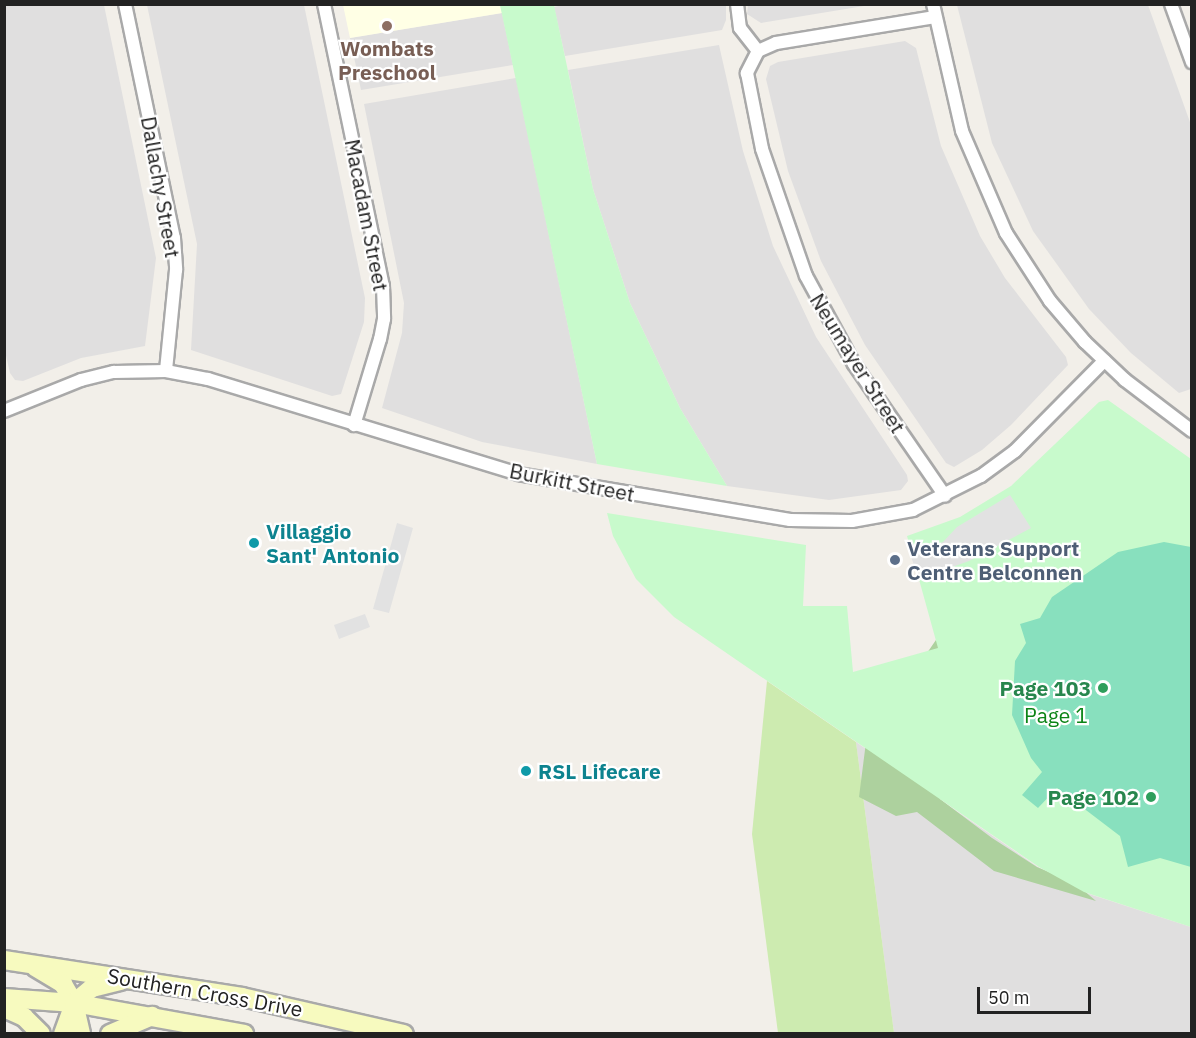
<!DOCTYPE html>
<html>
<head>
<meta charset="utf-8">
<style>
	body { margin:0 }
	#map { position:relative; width:1196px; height:1038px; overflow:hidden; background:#f2efe9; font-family:"IBM Plex Sans",sans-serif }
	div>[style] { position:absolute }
	.residential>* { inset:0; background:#e0dfdf }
	.education>* { inset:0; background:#ffffe5 }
	.grass>* { inset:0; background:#cdebb0 }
	.forest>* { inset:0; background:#add19e }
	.park>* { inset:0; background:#c8facc }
	.pitch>* { inset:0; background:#88e0be }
	.parking>* { inset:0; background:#e2e2e2 }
	.roads { filter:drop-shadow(2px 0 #a9a9a9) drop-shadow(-2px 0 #a9a9a9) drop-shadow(0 2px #a9a9a9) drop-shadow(0 -2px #a9a9a9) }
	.street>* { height:12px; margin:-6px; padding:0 6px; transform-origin:6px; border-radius:6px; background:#fff }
	.secondary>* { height:18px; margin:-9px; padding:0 9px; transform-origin:9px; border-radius:9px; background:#f7fabf }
	.dots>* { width:16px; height:16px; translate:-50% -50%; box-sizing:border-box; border:3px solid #fff; border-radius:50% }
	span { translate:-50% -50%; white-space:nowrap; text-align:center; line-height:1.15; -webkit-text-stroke:4.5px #fff; paint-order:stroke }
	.education-label { font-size:21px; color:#785e54; font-weight:700 }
	.street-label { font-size:21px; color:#222 }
	.culture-label { font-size:21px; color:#0d838f; font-weight:700 }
	.left { translate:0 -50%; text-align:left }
	.service-label { font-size:21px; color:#4e5e75; font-weight:700 }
	.leisure-label { font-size:21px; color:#27864d; font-weight:700 }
	.right { translate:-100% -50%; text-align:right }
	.park-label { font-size:21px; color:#0c8416 }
	.frame { position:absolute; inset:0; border:6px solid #222; pointer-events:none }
	.scale { position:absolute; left:977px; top:987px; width:114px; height:27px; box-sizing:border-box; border:3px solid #222; border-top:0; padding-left:8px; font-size:18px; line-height:21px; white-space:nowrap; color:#222; -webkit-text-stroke:4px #fff; paint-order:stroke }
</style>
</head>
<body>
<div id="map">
	<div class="residential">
		<div style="clip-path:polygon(567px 4px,726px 5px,726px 20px,722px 30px,565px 56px,554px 7px)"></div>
		<div style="clip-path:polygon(4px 5px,104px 5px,156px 258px,145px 346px,81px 358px,23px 381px,15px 380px,10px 373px,4px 347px)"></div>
		<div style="clip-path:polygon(147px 5px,304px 5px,365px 298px,364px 322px,341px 394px,332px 396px,191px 350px,197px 244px)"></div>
		<div style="clip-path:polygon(748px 5px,748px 4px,870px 5px,761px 23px,747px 14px)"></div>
		<div style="clip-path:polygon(957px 5px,1148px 5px,1191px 125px,1191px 389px,1179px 393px,1131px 353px,1089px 309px,1033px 231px,992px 143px)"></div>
		<div style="clip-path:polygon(502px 13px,513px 65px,361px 90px,350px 38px)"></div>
		<div style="clip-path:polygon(905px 41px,916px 48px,941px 146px,980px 236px,1005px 278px,1066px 357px,1068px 365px,1011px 425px,982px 450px,954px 467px,946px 463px,865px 345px,821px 261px,788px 171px,766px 79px,770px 66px,778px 62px)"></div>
		<div style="clip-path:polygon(719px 45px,743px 151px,773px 246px,816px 337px,907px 475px,908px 481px,901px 490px,829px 500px,727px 486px,680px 408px,630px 303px,593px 189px,568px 70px)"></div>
		<div style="clip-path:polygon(516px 78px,597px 464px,482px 442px,382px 408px,402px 333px,404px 303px,364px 104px)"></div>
		<div style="clip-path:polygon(856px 742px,1038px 867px,1083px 892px,1191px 927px,1191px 1033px,894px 1033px)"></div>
	</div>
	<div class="education">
		<div style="clip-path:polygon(343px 5px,500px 5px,502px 13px,350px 38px)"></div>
	</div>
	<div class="grass">
		<div style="clip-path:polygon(767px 681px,856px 742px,894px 1033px,778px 1033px,752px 834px)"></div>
	</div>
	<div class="forest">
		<div style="clip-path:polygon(938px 637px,940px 799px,992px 838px,1037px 867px,1075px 883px,1096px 901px,994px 871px,917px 812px,896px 816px,859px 797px,866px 742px)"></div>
	</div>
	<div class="park">
		<div style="clip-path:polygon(500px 5px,554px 5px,593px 189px,630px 303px,680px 408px,727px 486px,597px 464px)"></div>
		<div style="clip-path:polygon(1108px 400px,1191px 459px,1191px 927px,1084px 892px,1039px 867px,674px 617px,636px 579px,613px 536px,607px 513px,806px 545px,803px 606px,847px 606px,853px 672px,938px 648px,907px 536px,960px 517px,1011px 486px,1099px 402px)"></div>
	</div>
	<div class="pitch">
		<div style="clip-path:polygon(1164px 542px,1191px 547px,1191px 867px,1160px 858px,1128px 867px,1120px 836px,1057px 788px,1038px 808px,1022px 795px,1042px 772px,1031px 758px,1012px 715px,1015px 661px,1026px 643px,1020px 624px,1040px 618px,1052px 597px,1118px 552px)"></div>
	</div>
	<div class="parking">
		<div style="clip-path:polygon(1010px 495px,1031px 528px,969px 561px,919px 579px,910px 554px,943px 542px,957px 527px)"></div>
		<div style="clip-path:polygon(397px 523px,413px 528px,389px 613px,373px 609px)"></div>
		<div style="clip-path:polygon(365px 614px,370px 627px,339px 639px,334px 625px)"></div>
	</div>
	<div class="roads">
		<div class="street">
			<div style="left:125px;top:4px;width:239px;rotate:78.2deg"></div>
			<div style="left:174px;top:238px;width:32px;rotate:86deg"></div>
			<div style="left:176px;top:270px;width:101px;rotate:95.7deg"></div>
			<div style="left:324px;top:4px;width:288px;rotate:78.2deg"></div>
			<div style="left:383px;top:286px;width:33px;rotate:88deg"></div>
			<div style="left:384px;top:319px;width:20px;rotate:101deg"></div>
			<div style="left:380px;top:339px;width:90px;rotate:106.8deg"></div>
			<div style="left:737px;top:4px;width:24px;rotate:83deg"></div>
			<div style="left:740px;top:28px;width:29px;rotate:52deg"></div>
			<div style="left:933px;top:4px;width:130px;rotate:77.1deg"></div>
			<div style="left:962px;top:131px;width:111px;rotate:66.7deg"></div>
			<div style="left:1006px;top:233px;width:81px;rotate:57.1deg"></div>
			<div style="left:1050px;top:301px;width:54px;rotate:49.5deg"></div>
			<div style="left:1085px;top:342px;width:55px;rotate:43.5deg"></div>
			<div style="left:1125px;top:380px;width:84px;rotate:37.3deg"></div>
			<div style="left:1171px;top:4px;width:62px;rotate:70.1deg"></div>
			<div style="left:935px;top:17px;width:161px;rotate:170.7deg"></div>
			<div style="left:776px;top:43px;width:20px;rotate:156deg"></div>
			<div style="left:758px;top:51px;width:25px;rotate:117deg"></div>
			<div style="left:747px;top:73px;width:77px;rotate:78.8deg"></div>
			<div style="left:762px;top:149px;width:134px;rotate:70.9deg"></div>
			<div style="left:806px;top:276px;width:100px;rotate:61.4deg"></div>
			<div style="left:854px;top:364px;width:160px;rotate:55.4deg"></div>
			<div style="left:4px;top:411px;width:83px;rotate:-21.9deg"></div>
			<div style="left:81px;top:380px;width:34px;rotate:-14deg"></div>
			<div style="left:114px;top:372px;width:52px;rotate:-1.1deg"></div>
			<div style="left:166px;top:371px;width:43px;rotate:10.8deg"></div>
			<div style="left:208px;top:379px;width:324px;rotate:17deg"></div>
			<div style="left:518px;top:474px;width:276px;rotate:9.6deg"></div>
			<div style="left:790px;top:520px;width:62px;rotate:0.9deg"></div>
			<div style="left:852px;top:521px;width:62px;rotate:-10.2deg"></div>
			<div style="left:913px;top:510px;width:76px;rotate:-26.6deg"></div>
			<div style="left:981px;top:476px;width:42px;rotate:-36.3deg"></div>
			<div style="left:1015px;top:451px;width:127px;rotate:-45.3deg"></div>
		</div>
		<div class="secondary">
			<div style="left:4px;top:960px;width:241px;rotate:8.8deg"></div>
			<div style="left:242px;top:997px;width:166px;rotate:12.9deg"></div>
			<div style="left:35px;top:967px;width:33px;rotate:31deg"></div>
			<div style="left:63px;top:984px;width:22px;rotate:60deg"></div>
			<div style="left:74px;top:1003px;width:32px;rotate:77deg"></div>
			<div style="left:4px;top:998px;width:70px;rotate:4.1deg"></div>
			<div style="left:74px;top:1003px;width:173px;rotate:10.3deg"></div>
			<div style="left:4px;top:1008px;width:22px;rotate:24deg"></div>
			<div style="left:24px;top:1017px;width:24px;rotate:45deg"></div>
			<div style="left:63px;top:1034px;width:33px;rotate:-70deg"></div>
			<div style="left:74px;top:1003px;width:23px;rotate:-40deg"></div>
			<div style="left:92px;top:988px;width:30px;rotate:-14deg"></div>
			<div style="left:110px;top:1034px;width:46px;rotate:-23.2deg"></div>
		</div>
	</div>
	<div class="dots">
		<div style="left:387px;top:26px;background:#8d6e63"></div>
		<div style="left:254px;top:543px;background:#0f9aa8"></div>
		<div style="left:895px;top:560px;background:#5c6f8a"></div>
		<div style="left:1103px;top:688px;background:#2e9e5b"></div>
		<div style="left:526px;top:771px;background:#0f9aa8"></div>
		<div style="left:1151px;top:797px;background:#2e9e5b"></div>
	</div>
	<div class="education-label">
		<span style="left:387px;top:60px">Wombats<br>Preschool</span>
	</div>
	<div class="street-label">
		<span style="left:161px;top:187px;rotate:80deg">Dallachy Street</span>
		<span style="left:367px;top:215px;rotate:79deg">Macadam Street</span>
		<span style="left:858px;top:363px;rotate:58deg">Neumayer Street</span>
		<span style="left:572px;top:482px;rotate:11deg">Burkitt Street</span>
		<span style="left:205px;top:992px;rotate:10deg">Southern Cross Drive</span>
	</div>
	<div class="culture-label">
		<span class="left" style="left:266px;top:543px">Villaggio<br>Sant' Antonio</span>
		<span class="left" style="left:538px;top:771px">RSL Lifecare</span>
	</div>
	<div class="service-label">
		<span class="left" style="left:907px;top:560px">Veterans Support<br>Centre Belconnen</span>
	</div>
	<div class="leisure-label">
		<span class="right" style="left:1091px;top:688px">Page 103</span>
		<span class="right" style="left:1139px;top:797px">Page 102</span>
	</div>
	<div class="park-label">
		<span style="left:1056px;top:715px">Page 1</span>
	</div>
	<div class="frame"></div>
	<div class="scale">50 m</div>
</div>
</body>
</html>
